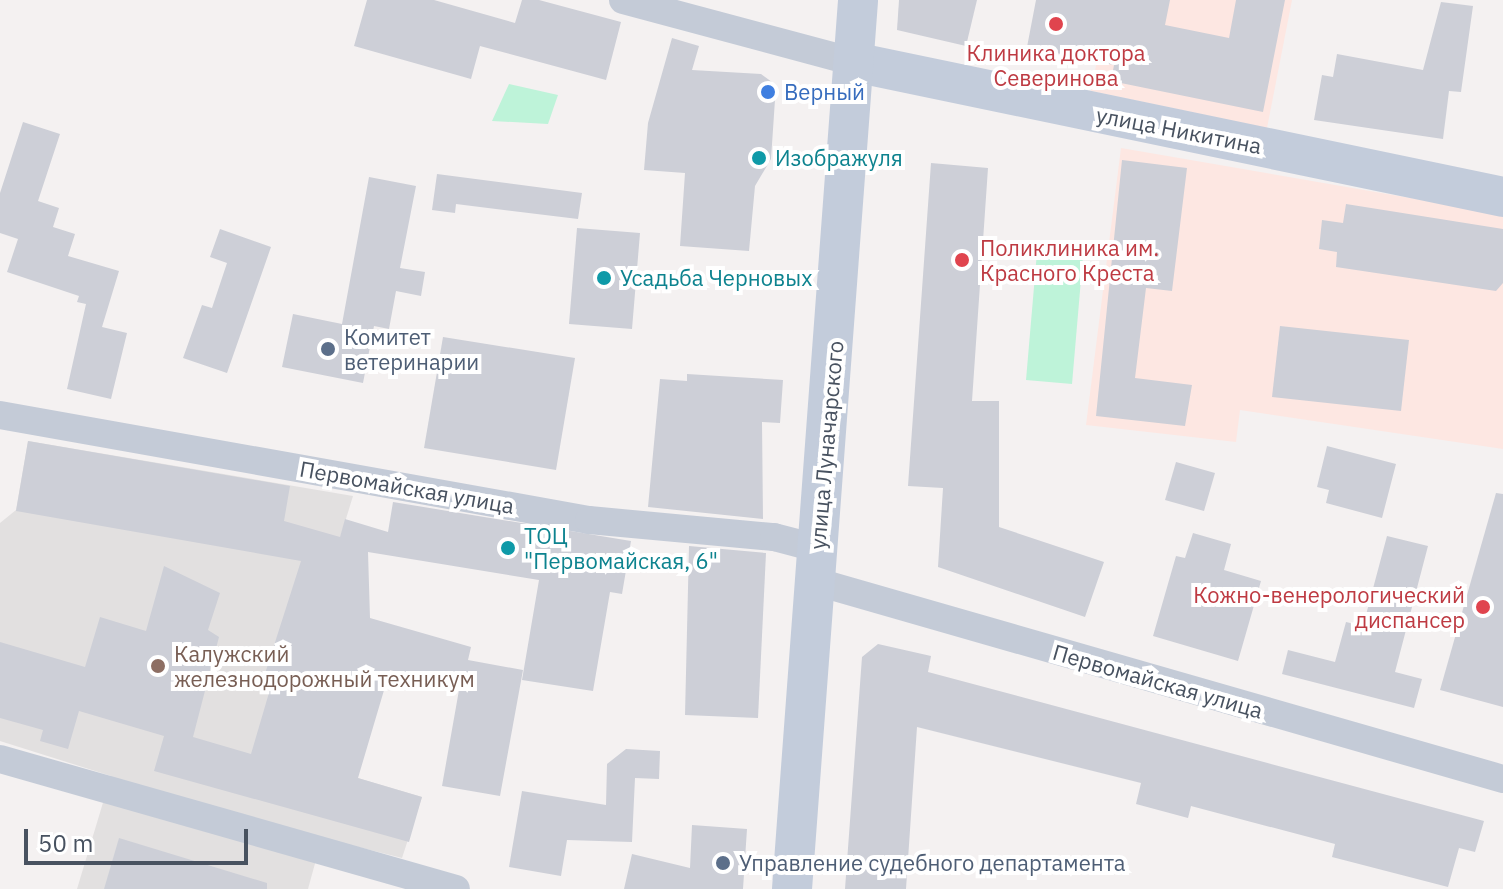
<!DOCTYPE html>
<html>
<head>
<meta charset="utf-8">
<style>
	body { margin:0 }
	#map { position:relative; width:1503px; height:889px; overflow:hidden; background:#f4f1f1; font-family:"IBM Plex Sans",sans-serif }
	div>[style] { position:absolute }
	.education>* { inset:0; background:#e2e0e0 }
	.medical>* { inset:0; background:#fde7e2 }
	.green>* { inset:0; background:#bef3d9 }
	.building>* { inset:0; background:#cdcfd7 }
	.street>* { height:28px; margin:-14px; padding:0 14px; transform-origin:14px; border-radius:14px; background:#c4cbd7 }
	.secondary>* { height:40px; margin:-20px; padding:0 20px; transform-origin:20px; border-radius:20px; background:#c3ccdb }
	.dots>* { width:22px; height:22px; translate:-50% -50%; box-sizing:border-box; border:4px solid #fff; border-radius:50% }
	span { translate:-50% -50%; white-space:nowrap; text-align:center; line-height:1.15; -webkit-text-stroke:8px #fff; paint-order:stroke }
	.health-label { font-size:22px; color:#be3a42 }
	.left { translate:0 -50%; text-align:left }
	.right { translate:-100% -50%; text-align:right }
	.shop-label { font-size:22px; color:#366cbe }
	.street-label { font-size:22px; color:#485260 }
	.culture-label { font-size:22px; color:#0d838f }
	.service-label { font-size:22px; color:#4e5e75 }
	.education-label { font-size:22px; color:#785e54 }
	.scale { position:absolute; left:24px; top:829px; width:224px; height:36px; box-sizing:border-box; border:4px solid #485260; border-top:0; padding-left:10px; font-size:24px; line-height:28px; white-space:nowrap; color:#485260; -webkit-text-stroke:6px #fff; paint-order:stroke }
</style>
</head>
<body>
<div id="map">
	<div class="education">
		<div style="clip-path:polygon(28px 441px,353px 496px,325px 587px,290px 758px,422px 797px,402px 858px,322px 838px,308px 889px,77px 889px,111px 776px,0 741px,0 523px,16px 510px)"></div>
	</div>
	<div class="medical">
		<div style="clip-path:polygon(1109px 0,1292px 0,1267px 128px,1091px 91px)"></div>
		<div style="clip-path:polygon(1121px 148px,1503px 214px,1503px 449px,1240px 410px,1236px 442px,1086px 425px)"></div>
	</div>
	<div class="green">
		<div style="clip-path:polygon(509px 84px,558px 95px,548px 124px,492px 121px)"></div>
		<div style="clip-path:polygon(1037px 252px,1083px 256px,1072px 384px,1026px 380px)"></div>
	</div>
	<div class="building">
		<div style="clip-path:polygon(367px 0,434px 0,515px 23px,522px 0,539px 0,621px 22px,606px 80px,480px 46px,471px 79px,354px 46px)"></div>
		<div style="clip-path:polygon(899px 0,977px 0,966px 46px,897px 30px)"></div>
		<div style="clip-path:polygon(1036px 0,1170px 0,1165px 25px,1229px 38px,1236px 0,1285px 0,1263px 112px,1111px 81px,1114px 65px,1027px 47px)"></div>
		<div style="clip-path:polygon(1441px 2px,1473px 6px,1461px 92px,1449px 91px,1443px 139px,1314px 120px,1322px 75px,1333px 77px,1337px 54px,1423px 70px)"></div>
		<div style="clip-path:polygon(672px 38px,699px 46px,692px 70px,761px 74px,776px 85px,771px 159px,755px 186px,749px 251px,680px 246px,685px 173px,644px 170px,648px 123px)"></div>
		<div style="clip-path:polygon(23px 122px,60px 134px,38px 201px,59px 208px,53px 227px,75px 234px,68px 256px,119px 271px,102px 327px,127px 333px,111px 399px,67px 389px,86px 304px,77px 302px,79px 296px,7px 272px,18px 239px,0 233px,0 193px)"></div>
		<div style="clip-path:polygon(1122px 160px,1187px 168px,1172px 291px,1146px 288px,1135px 378px,1192px 385px,1185px 426px,1096px 416px)"></div>
		<div style="clip-path:polygon(931px 163px,988px 168px,972px 401px,999px 401px,999px 527px,1104px 562px,1085px 617px,938px 567px,943px 488px,908px 486px)"></div>
		<div style="clip-path:polygon(437px 174px,582px 193px,578px 219px,456px 204px,455px 213px,432px 210px)"></div>
		<div style="clip-path:polygon(369px 177px,416px 186px,400px 268px,425px 272px,421px 296px,396px 291px,389px 329px,374px 326px,363px 383px,282px 367px,293px 314px,342px 324px)"></div>
		<div style="clip-path:polygon(1346px 204px,1503px 229px,1503px 283px,1496px 291px,1336px 267px,1337px 252px,1319px 249px,1322px 220px,1343px 223px)"></div>
		<div style="clip-path:polygon(577px 228px,640px 233px,632px 329px,569px 324px)"></div>
		<div style="clip-path:polygon(220px 229px,271px 247px,227px 373px,183px 358px,202px 305px,212px 308px,227px 263px,210px 257px)"></div>
		<div style="clip-path:polygon(1280px 326px,1409px 340px,1401px 411px,1272px 397px)"></div>
		<div style="clip-path:polygon(443px 337px,575px 358px,556px 470px,424px 448px)"></div>
		<div style="clip-path:polygon(687px 374px,783px 380px,780px 423px,762px 422px,763px 519px,648px 507px,660px 379px,687px 381px)"></div>
		<div style="clip-path:polygon(28px 441px,290px 486px,284px 521px,340px 537px,345px 519px,388px 532px,393px 502px,631px 541px,622px 594px,610px 592px,593px 691px,522px 680px,539px 580px,368px 552px,370px 618px,471px 647px,468px 660px,523px 670px,500px 796px,442px 786px,459px 690px,390px 670px,358px 778px,422px 797px,409px 842px,154px 771px,164px 736px,79px 711px,68px 749px,40px 741px,43px 730px,0 718px,0 642px,85px 667px,100px 617px,146px 631px,164px 566px,220px 593px,208px 630px,219px 637px,193px 737px,251px 754px,271px 686px,262px 683px,301px 561px,16px 511px)"></div>
		<div style="clip-path:polygon(1327px 446px,1396px 464px,1382px 518px,1326px 503px,1329px 490px,1317px 487px)"></div>
		<div style="clip-path:polygon(1176px 462px,1215px 473px,1204px 511px,1165px 500px)"></div>
		<div style="clip-path:polygon(1496px 493px,1503px 494px,1503px 707px,1440px 690px)"></div>
		<div style="clip-path:polygon(1193px 533px,1231px 544px,1224px 570px,1261px 581px,1238px 661px,1153px 636px,1176px 556px,1185px 558px)"></div>
		<div style="clip-path:polygon(1387px 536px,1428px 546px,1395px 672px,1422px 679px,1414px 708px,1282px 674px,1288px 650px,1335px 662px,1346px 622px,1363px 626px)"></div>
		<div style="clip-path:polygon(689px 546px,766px 553px,758px 718px,685px 715px)"></div>
		<div style="clip-path:polygon(878px 644px,931px 656px,928px 672px,1484px 821px,1475px 852px,1459px 848px,1448px 887px,1332px 857px,1335px 844px,1191px 806px,1188px 818px,1136px 804px,1141px 783px,917px 727px,906px 889px,845px 889px,862px 657px)"></div>
		<div style="clip-path:polygon(626px 749px,660px 751px,659px 779px,635px 778px,632px 842px,567px 840px,561px 876px,509px 867px,522px 791px,606px 805px,607px 764px)"></div>
		<div style="clip-path:polygon(692px 825px,747px 829px,743px 889px,624px 889px,632px 854px,690px 868px)"></div>
		<div style="clip-path:polygon(119px 838px,267px 883px,267px 889px,104px 889px)"></div>
	</div>
	<div class="street">
		<div style="left:623px;top:0;width:239px;rotate:15deg"></div>
		<div style="left:0;top:415px;width:598px;rotate:10.11deg"></div>
		<div style="left:589px;top:520px;width:186px;rotate:5.3deg"></div>
		<div style="left:774px;top:537px;width:43px;rotate:14.7deg"></div>
		<div style="left:814px;top:581px;width:717px;rotate:16.03deg"></div>
		<div style="left:0;top:759px;width:474px;rotate:15.9deg"></div>
	</div>
	<div class="secondary">
		<div style="left:854px;top:62px;width:663px;rotate:11.75deg"></div>
		<div style="left:792px;top:889px;width:891px;rotate:-85.75deg"></div>
	</div>
	<div class="dots">
		<div style="left:1056px;top:24px;background:#e0444e"></div>
		<div style="left:768px;top:92px;background:#3f7fe0"></div>
		<div style="left:759px;top:158px;background:#0f9aa8"></div>
		<div style="left:962px;top:260px;background:#e0444e"></div>
		<div style="left:604px;top:278px;background:#0f9aa8"></div>
		<div style="left:328px;top:349px;background:#5c6f8a"></div>
		<div style="left:508px;top:548px;background:#0f9aa8"></div>
		<div style="left:1483px;top:607px;background:#e0444e"></div>
		<div style="left:158px;top:666px;background:#8d6e63"></div>
		<div style="left:723px;top:863px;background:#5c6f8a"></div>
	</div>
	<div class="health-label">
		<span style="left:1056px;top:65px">Клиника доктора<br>Северинова</span>
		<span class="left" style="left:980px;top:260px">Поликлиника им.<br>Красного Креста</span>
		<span class="right" style="left:1465px;top:607px">Кожно-венерологический<br>диспансер</span>
	</div>
	<div class="shop-label">
		<span class="left" style="left:784px;top:92px">Верный</span>
	</div>
	<div class="street-label">
		<span style="left:1179px;top:130px;rotate:11deg">улица Никитина</span>
		<span style="left:826px;top:445px;rotate:-85deg">улица Луначарского</span>
		<span style="left:407px;top:487px;rotate:10deg">Первомайская улица</span>
		<span style="left:1158px;top:681px;rotate:16deg">Первомайская улица</span>
	</div>
	<div class="culture-label">
		<span class="left" style="left:775px;top:158px">Изображуля</span>
		<span class="left" style="left:620px;top:278px">Усадьба Черновых</span>
		<span class="left" style="left:524px;top:548px">ТОЦ<br>"Первомайская, 6"</span>
	</div>
	<div class="service-label">
		<span class="left" style="left:344px;top:349px">Комитет<br>ветеринарии</span>
		<span class="left" style="left:739px;top:863px">Управление судебного департамента</span>
	</div>
	<div class="education-label">
		<span class="left" style="left:174px;top:666px">Калужский<br>железнодорожный техникум</span>
	</div>
	<div class="scale">50 m</div>
</div>
</body>
</html>
